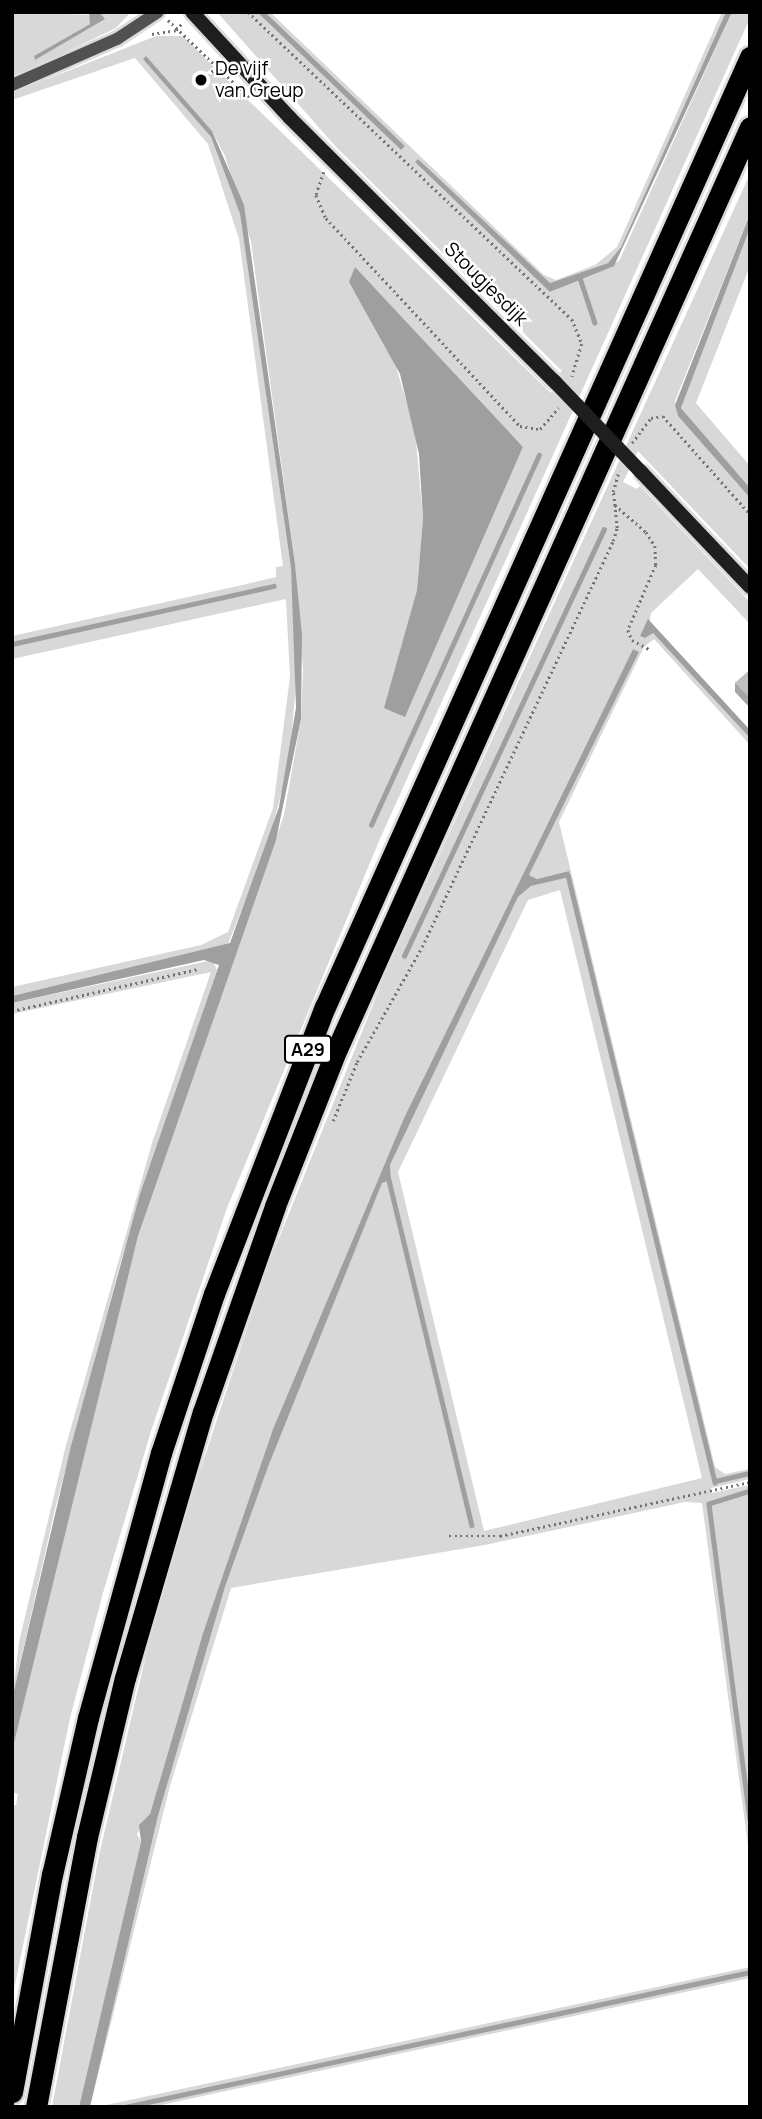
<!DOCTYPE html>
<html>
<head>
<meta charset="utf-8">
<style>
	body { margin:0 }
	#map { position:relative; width:762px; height:2119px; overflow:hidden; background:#fff; font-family:Manrope,sans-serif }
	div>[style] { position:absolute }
	.green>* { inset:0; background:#d8d8d8 }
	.water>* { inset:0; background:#9f9f9f }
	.stream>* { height:4.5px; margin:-2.25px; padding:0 2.25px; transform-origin:2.25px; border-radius:2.25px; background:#9f9f9f }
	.path>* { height:2.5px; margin-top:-1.25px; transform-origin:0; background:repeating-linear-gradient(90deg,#737373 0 2px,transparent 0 5.5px) }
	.roads { filter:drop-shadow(2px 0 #dbdbdb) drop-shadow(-2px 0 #dbdbdb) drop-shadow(0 2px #dbdbdb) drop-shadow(0 -2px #dbdbdb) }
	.street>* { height:12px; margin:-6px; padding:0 6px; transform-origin:6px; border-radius:6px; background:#515151 }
	.secondary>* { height:14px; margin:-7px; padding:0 7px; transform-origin:7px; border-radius:7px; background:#1e1e1e }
	.highway>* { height:21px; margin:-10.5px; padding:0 10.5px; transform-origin:10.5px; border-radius:10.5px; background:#000 }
	.secondary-bridge>* { height:14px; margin:-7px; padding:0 7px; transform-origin:7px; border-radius:7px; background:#1e1e1e }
	.wall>* { inset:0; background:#a5a5a5 }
	.building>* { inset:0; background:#c0c0c0 }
	.dots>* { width:19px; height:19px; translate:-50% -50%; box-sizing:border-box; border:4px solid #fff; border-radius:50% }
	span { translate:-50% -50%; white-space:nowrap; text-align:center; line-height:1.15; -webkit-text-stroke:5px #fff; paint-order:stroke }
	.shield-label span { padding:2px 5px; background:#fff; border:2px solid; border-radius:5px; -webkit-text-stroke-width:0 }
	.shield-label { font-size:18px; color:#000; font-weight:700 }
	.poi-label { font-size:19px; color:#000 }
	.left { translate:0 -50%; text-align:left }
	.street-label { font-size:19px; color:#000 }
	.frame { position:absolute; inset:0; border:14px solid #000; pointer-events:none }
</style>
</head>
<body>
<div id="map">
	<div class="green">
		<div style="clip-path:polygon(12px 12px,92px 15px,90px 24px,34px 56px,35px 60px,104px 19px,99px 12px,131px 12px,116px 28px,12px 78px)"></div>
		<div style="clip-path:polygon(evenodd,217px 12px,257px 12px,400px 149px,405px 146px,265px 12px,270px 12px,544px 275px,556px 280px,595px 265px,617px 247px,722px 12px,726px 12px,621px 247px,608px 263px,550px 283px,415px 162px,551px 292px,619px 261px,732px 12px,750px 12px,750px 18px,379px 841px,227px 1208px,151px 1431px,103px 1593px,70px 1718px,12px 1999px,12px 1805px,16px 1805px,18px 1794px,12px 1792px,12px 1751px,30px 1665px,138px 1236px,284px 815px,301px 719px,303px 669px,295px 564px,251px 242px,225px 156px,212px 131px,144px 59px,211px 137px,240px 214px,291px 568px,297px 671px,289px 764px,268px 844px,228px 944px,12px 996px,12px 987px,201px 945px,228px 932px,273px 808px,290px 677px,286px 599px,12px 659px,12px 636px,247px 584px,276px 577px,276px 567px,283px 566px,239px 239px,208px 144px,135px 58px,12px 100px,12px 93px,156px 36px,183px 36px,214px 67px,195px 80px,200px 86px,216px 69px,551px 393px,564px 365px,561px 370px,337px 148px,217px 12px,349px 282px,523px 447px,405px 716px,385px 708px,417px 590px,423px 518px,415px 430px,393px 357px,349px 282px)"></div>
		<div style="clip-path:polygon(evenodd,750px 174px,750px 214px,675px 401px,678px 416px,750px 498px,750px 569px,638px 451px,623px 482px,637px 489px,640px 486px,750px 602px,750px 624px,698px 569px,651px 613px,648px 634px,653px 633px,714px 697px,750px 738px,750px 745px,654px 639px,644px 647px,559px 822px,715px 1467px,725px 1474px,750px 1469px,750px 1479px,711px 1488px,712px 1493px,750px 1485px,750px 1860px,702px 1503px,685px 1502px,485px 1545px,231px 1588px,170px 1786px,90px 2107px,158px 1816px,225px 1587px,268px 1467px,382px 1182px,391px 1180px,390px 1165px,518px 897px,531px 886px,570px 877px,569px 871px,537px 879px,529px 875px,639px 652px,633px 649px,404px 1118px,273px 1429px,203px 1633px,150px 1814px,137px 1834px,141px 1842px,79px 2107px,52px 2107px,99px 1855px,151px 1634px,188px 1507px,267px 1268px,386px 972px,750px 174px,560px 890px,702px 1478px,484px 1531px,398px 1172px,528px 900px,560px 890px)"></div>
		<div style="clip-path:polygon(750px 228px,750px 266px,696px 403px,750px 466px,750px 488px,681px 408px)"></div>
		<div style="clip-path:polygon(213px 960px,217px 970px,121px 1261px,56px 1505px,12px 1699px,19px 1642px,66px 1445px,153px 1140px,211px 972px,12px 1014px,12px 1003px)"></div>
		<div style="clip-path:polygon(750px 1967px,750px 1978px,152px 2107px,97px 2107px)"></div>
	</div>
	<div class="water">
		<div style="clip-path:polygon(89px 12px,99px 12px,105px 19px,35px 60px,34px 56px,90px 24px)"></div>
		<div style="clip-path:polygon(257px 12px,265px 12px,405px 146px,401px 150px)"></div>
		<div style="clip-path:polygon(726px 12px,732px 12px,614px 266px,550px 292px,415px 162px,418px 159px,550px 283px,608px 263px,621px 247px)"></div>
		<div style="clip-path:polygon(146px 56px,212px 131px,244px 205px,295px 564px,302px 635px,301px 719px,276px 840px,138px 1236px,12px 1751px,12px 1699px,71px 1446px,140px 1194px,219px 965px,204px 960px,12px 1003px,12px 996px,230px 943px,279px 807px,296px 708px,291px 568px,240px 214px,211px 137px,143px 59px)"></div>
		<div style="clip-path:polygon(750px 214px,750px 228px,681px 408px,750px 488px,750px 498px,678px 416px,675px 405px)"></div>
		<div style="clip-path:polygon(355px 267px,523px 447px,405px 717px,384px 708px,417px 590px,423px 518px,419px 454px,400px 374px,349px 282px)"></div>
		<div style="clip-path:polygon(648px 619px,750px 730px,750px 738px,653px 633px,645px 638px,640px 636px)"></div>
		<div style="clip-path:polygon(633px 649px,639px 652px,529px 875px,537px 879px,569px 871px,570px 877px,531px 886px,518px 897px,390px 1165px,391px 1180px,382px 1183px,268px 1467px,225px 1587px,158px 1816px,90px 2107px,79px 2107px,141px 1842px,139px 1825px,150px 1814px,203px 1633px,273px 1429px,404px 1118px)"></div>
	</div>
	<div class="stream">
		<div style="left:580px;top:278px;width:47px;rotate:71.6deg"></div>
		<div style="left:12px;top:644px;width:268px;rotate:-12.5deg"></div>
		<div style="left:371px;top:825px;width:406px;rotate:-65.6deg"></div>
		<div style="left:568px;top:875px;width:625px;rotate:76.39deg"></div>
		<div style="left:404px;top:956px;width:471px;rotate:-64.9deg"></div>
		<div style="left:388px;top:1176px;width:359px;rotate:76.5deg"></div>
		<div style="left:715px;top:1481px;width:36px;rotate:-13deg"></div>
		<div style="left:750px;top:1491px;width:43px;rotate:162.4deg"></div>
		<div style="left:709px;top:1504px;width:317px;rotate:82.6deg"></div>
		<div style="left:125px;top:2107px;width:639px;rotate:-12.19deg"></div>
	</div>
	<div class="path">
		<div style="left:248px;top:12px;width:446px;rotate:43.5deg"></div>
		<div style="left:572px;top:319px;width:27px;rotate:68deg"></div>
		<div style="left:582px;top:344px;width:34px;rotate:107deg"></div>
		<div style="left:168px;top:20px;width:115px;rotate:43.6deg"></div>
		<div style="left:152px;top:34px;width:24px;rotate:-9deg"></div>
		<div style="left:176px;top:30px;width:11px;rotate:-49deg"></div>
		<div style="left:203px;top:79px;width:17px;rotate:-40deg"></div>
		<div style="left:324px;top:172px;width:24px;rotate:109deg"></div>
		<div style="left:316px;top:195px;width:25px;rotate:67deg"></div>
		<div style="left:326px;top:218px;width:284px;rotate:47deg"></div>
		<div style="left:520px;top:426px;width:20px;rotate:9deg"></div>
		<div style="left:540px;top:429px;width:28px;rotate:-49deg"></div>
		<div style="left:632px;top:443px;width:31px;rotate:-53deg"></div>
		<div style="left:651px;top:418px;width:12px;rotate:-9deg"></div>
		<div style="left:663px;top:416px;width:131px;rotate:48.4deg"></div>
		<div style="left:615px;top:505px;width:41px;rotate:41.1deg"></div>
		<div style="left:646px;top:532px;width:17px;rotate:57deg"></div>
		<div style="left:655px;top:546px;width:19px;rotate:87deg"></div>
		<div style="left:656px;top:565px;width:71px;rotate:113.3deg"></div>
		<div style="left:628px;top:630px;width:11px;rotate:68deg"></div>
		<div style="left:632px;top:640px;width:19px;rotate:28deg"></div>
		<div style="left:12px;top:1011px;width:192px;rotate:-12.7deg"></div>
		<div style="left:333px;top:1121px;width:64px;rotate:-67.9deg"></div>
		<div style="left:357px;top:1062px;width:132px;rotate:-60.5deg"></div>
		<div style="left:422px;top:947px;width:449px;rotate:-64.8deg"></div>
		<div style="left:613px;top:541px;width:14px;rotate:-73deg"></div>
		<div style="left:617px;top:528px;width:36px;rotate:-96deg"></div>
		<div style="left:613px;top:492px;width:22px;rotate:-74deg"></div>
		<div style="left:449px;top:1536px;width:51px"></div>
		<div style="left:500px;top:1536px;width:256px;rotate:-12.2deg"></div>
	</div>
	<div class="roads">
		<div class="street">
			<div style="left:12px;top:85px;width:115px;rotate:-23.7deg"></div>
			<div style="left:117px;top:39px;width:49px;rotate:-33.4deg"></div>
		</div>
		<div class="secondary">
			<div style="left:192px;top:12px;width:144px;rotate:47.2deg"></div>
			<div style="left:290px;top:118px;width:374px;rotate:44.9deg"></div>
			<div style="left:642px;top:473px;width:157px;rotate:46.5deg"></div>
		</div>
		<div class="highway">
			<div style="left:12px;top:2092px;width:221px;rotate:-79.6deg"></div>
			<div style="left:52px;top:1875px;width:161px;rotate:-77.1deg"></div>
			<div style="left:88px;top:1718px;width:275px;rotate:-74.6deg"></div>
			<div style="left:161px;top:1453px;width:168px;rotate:-71.6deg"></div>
			<div style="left:214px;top:1294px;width:308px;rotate:-68.9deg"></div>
			<div style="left:325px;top:1007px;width:1041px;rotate:-65.9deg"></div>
			<div style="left:36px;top:2107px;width:275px;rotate:-79.3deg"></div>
			<div style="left:87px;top:1837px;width:163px;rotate:-76.6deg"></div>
			<div style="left:125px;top:1678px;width:277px;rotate:-73.7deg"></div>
			<div style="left:203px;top:1412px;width:218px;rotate:-70.7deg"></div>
			<div style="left:275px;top:1206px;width:169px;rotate:-68.5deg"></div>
			<div style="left:337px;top:1049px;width:1010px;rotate:-65.87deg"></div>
		</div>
	</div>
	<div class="secondary-bridge">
		<div style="left:555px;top:382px;width:126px;rotate:46.3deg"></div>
	</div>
	<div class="wall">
		<div style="clip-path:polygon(750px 670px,750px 708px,735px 692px,735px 683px)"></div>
	</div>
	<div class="building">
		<div style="clip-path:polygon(750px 670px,750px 698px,735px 683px)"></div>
	</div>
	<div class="dots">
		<div style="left:201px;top:80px;background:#000"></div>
	</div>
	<div class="shield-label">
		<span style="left:308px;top:1049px">A29</span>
	</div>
	<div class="poi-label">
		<span class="left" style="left:215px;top:80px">De vijf<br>van Greup</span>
	</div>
	<div class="street-label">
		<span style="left:486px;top:284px;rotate:45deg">Stougjesdijk</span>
	</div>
	<div class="frame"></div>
</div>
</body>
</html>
